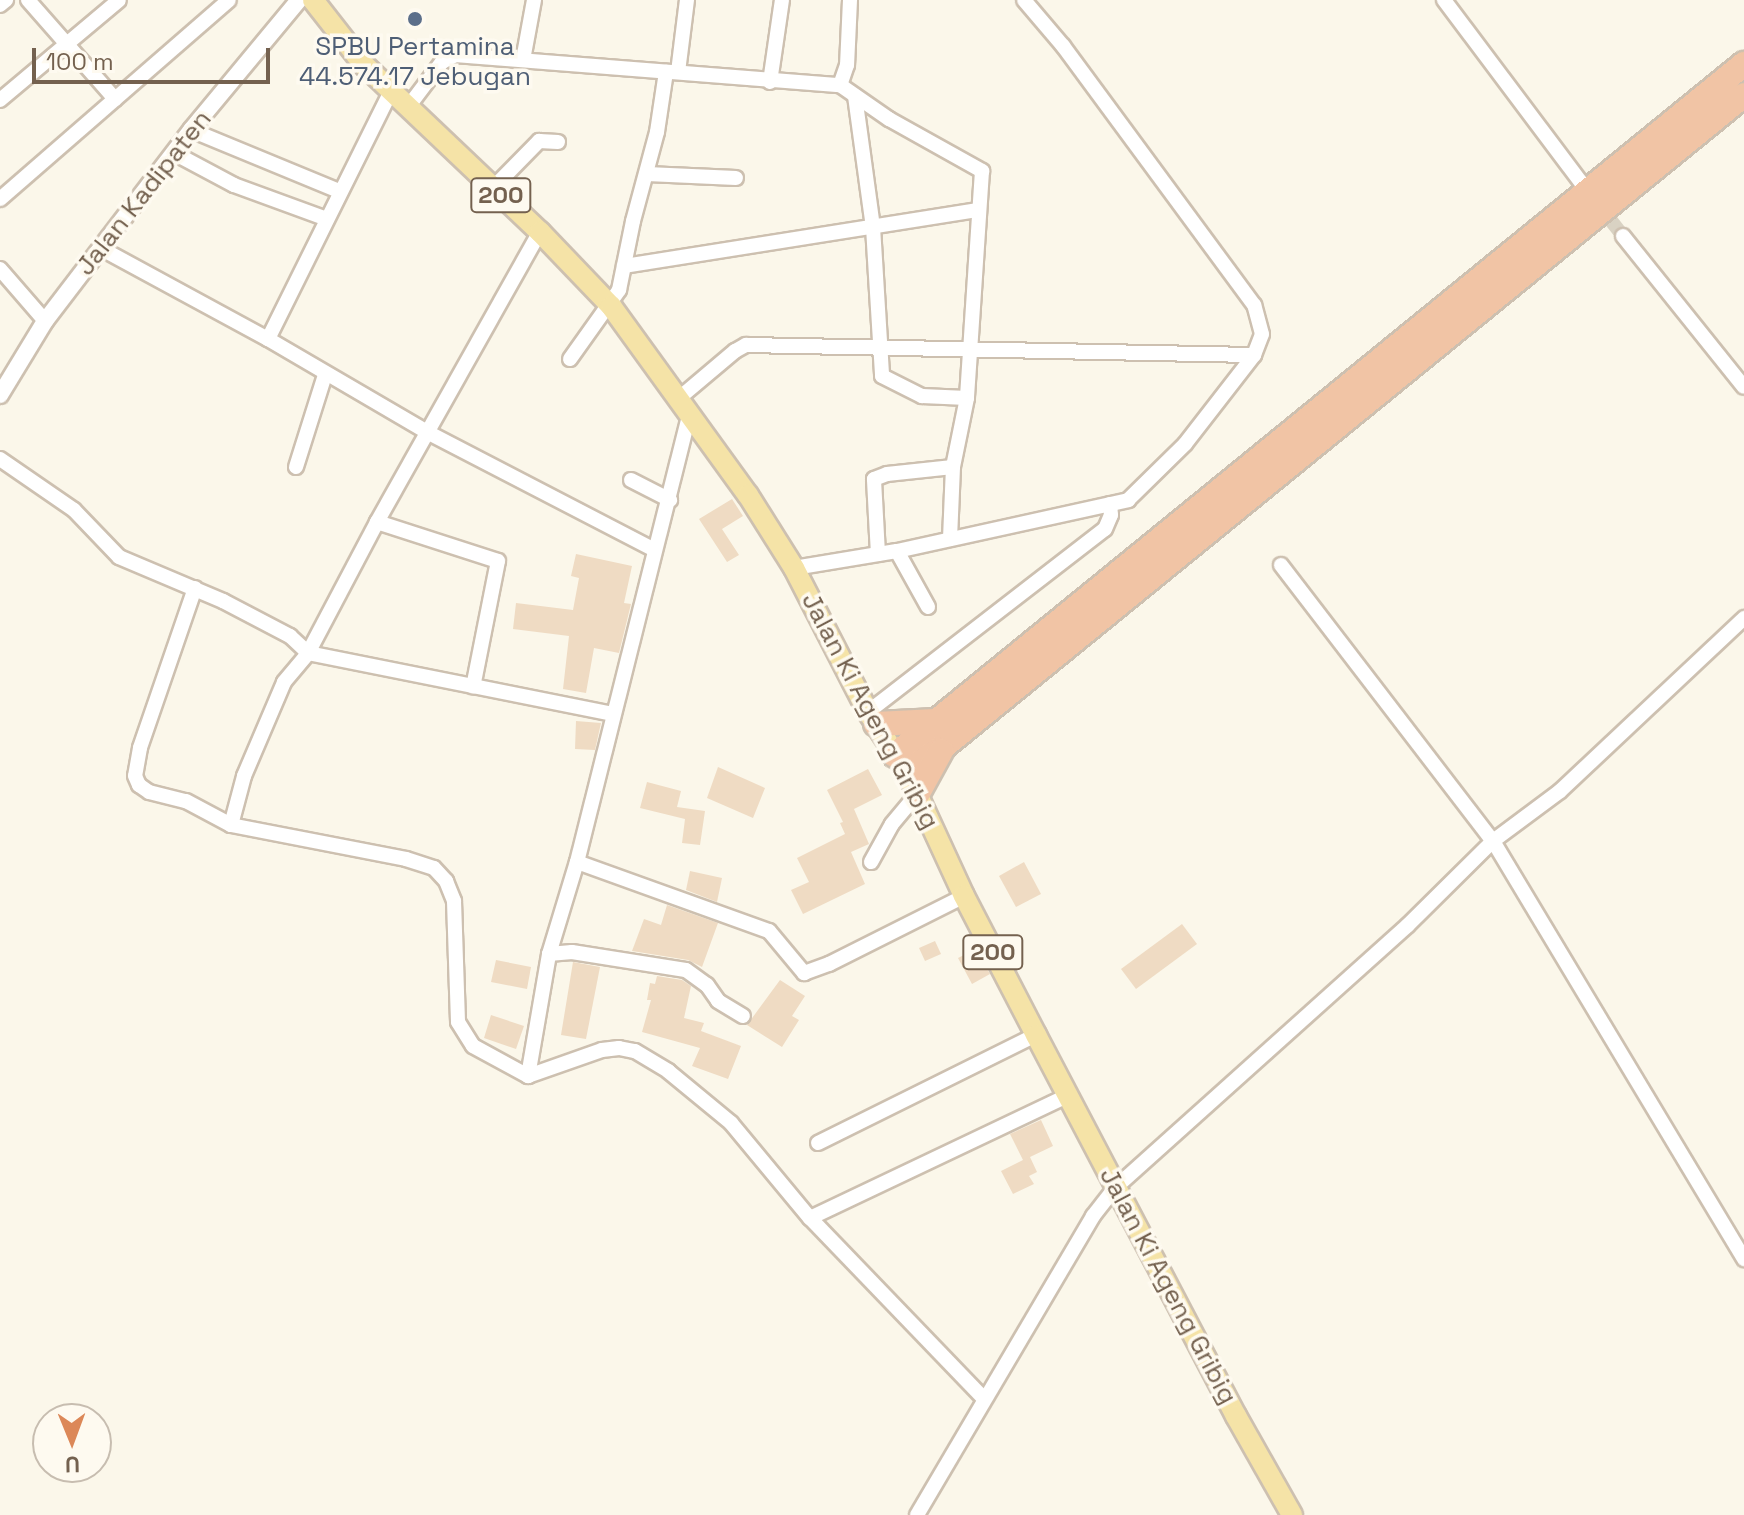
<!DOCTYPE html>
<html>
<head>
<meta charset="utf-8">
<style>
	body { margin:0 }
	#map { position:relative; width:1744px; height:1515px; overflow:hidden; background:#fbf7ea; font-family:"Space Grotesk",sans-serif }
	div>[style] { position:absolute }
	.building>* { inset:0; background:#efdbc3 }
	.minor-tunnel>* { height:14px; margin-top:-7px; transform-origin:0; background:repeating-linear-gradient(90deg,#d9d2c3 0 14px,transparent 0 21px) }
	.roads { filter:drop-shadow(2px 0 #cdc0b0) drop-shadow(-2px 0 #cdc0b0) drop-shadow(0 2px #cdc0b0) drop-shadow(0 -2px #cdc0b0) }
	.minor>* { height:14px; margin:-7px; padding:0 7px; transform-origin:7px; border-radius:7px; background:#fff }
	.tertiary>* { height:16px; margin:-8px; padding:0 8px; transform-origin:8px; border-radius:8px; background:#fff }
	.primary>* { height:20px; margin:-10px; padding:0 10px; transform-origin:10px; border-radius:10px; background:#f5e3a7 }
	.motorway>* { height:24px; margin:-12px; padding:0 12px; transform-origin:12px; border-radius:12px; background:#f1c4a5 }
	.dots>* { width:22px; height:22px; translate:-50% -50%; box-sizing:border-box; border:4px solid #fefaf0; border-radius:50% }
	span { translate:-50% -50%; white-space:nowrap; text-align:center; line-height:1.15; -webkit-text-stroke:7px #fefaf0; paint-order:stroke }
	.shield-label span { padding:2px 6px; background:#fefaf0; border:2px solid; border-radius:6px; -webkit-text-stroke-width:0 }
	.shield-label { font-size:24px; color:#74614f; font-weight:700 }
	.service-label { font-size:26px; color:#4e5e75 }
	.street-label { font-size:26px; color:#74614f }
	.north { position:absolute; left:32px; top:1403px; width:80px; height:80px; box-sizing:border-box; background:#fefaf0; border:2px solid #c7bdb0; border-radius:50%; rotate:179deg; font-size:22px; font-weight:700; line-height:32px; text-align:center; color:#74614f }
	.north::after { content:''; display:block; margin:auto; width:28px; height:36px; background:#dc8858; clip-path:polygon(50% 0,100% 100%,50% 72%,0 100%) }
	.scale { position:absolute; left:32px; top:48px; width:238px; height:36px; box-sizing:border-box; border:4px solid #74614f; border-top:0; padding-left:10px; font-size:24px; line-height:28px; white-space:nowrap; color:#74614f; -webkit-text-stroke:6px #fefaf0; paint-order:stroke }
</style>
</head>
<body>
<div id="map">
	<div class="building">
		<div style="clip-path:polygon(732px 499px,743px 516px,722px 529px,739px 555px,727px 562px,699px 519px)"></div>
		<div style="clip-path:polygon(576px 554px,632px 566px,624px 603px,631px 604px,619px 653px,594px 648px,586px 693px,563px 689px,569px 636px,513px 629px,516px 603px,573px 610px,579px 578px,571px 576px)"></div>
		<div style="clip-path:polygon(576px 721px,601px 723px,595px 750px,575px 749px)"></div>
		<div style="clip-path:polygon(718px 767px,765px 788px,753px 818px,707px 798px)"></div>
		<div style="clip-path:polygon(868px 769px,882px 795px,854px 809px,869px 844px,851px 852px,865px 884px,803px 914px,791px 890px,809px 882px,797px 858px,845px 834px,840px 823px,843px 822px,827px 790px)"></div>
		<div style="clip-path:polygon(647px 782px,681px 791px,677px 807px,705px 811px,700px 845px,682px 843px,685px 819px,640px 808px)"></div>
		<div style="clip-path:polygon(1024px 862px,1041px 894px,1016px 907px,999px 876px)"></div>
		<div style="clip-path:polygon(690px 871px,722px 878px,717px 902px,686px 890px)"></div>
		<div style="clip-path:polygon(667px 905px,718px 923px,702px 967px,688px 960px,632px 951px,644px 919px,661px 925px)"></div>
		<div style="clip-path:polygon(1182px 924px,1197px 944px,1136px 989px,1121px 969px)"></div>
		<div style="clip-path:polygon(935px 941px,941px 954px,925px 961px,919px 948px)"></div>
		<div style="clip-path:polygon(976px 949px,990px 974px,972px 984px,958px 958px)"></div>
		<div style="clip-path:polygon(496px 960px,531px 967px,527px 989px,491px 982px)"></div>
		<div style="clip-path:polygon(573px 962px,600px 967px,586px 1039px,561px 1035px)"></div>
		<div style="clip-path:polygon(657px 976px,682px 980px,691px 986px,684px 1018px,704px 1023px,701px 1031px,741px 1046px,728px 1079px,692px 1066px,700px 1048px,642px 1032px,651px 1000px,647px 1000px,650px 983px,655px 984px)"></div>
		<div style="clip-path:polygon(780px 980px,805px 996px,792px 1016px,799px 1020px,782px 1047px,747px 1025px)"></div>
		<div style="clip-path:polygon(491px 1015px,524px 1026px,516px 1049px,484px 1038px)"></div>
		<div style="clip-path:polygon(1041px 1120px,1053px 1146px,1030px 1157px,1037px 1172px,1029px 1176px,1034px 1184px,1013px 1194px,1001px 1171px,1023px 1160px,1010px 1134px)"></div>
	</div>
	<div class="minor-tunnel">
		<div style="left:1598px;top:204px;width:41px;rotate:52deg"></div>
	</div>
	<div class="roads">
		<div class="minor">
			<div style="left:28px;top:0;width:132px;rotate:48.7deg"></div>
			<div style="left:850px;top:0;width:65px;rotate:92.6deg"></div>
			<div style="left:847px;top:65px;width:21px;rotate:109deg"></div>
			<div style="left:840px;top:85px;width:60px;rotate:34.8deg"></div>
			<div style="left:889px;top:119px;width:107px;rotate:29.2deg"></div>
			<div style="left:982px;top:171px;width:227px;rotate:93.8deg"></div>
			<div style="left:967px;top:398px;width:70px;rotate:101.5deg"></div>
			<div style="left:953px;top:467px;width:72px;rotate:92.4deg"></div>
			<div style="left:1444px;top:0;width:231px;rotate:53.1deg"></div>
			<div style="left:0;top:5px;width:8px;rotate:-40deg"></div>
			<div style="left:523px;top:60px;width:61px;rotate:-79.6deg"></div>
			<div style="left:678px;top:72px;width:73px;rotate:-82.9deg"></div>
			<div style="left:770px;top:82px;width:83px;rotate:-81.7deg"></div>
			<div style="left:855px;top:96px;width:132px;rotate:82.2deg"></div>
			<div style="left:873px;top:227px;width:149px;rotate:86.5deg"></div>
			<div style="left:882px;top:376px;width:45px;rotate:26.6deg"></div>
			<div style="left:922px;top:396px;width:45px;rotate:2.5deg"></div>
			<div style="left:0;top:100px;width:155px;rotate:-40deg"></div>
			<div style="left:408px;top:107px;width:56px;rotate:-52.9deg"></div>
			<div style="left:442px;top:62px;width:15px;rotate:-28deg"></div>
			<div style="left:455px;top:55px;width:386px;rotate:4.5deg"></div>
			<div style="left:191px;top:130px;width:160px;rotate:22.4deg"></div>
			<div style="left:174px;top:153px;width:68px;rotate:28.1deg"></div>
			<div style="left:234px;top:185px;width:99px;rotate:20.1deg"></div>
			<div style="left:647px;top:174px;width:89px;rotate:2.6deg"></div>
			<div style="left:493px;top:188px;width:66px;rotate:-45.6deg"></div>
			<div style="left:539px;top:141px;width:19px;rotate:3deg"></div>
			<div style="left:0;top:199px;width:303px;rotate:-41deg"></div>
			<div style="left:1623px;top:236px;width:193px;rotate:51.3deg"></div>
			<div style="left:102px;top:249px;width:189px;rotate:28.5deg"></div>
			<div style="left:268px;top:339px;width:184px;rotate:30.3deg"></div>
			<div style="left:427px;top:432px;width:254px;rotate:27.4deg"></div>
			<div style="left:624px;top:266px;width:358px;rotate:-9deg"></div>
			<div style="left:0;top:269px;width:69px;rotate:49.1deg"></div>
			<div style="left:268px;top:339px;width:277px;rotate:-63.6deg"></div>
			<div style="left:570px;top:359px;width:85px;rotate:-54.6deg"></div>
			<div style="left:619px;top:290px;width:70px;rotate:-78.5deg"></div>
			<div style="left:633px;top:221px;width:92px;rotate:-74.9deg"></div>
			<div style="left:657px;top:132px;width:61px;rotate:-81.5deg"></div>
			<div style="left:678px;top:399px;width:75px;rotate:-40.1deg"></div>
			<div style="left:735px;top:351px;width:13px;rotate:-29deg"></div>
			<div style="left:746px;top:345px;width:508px;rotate:1.13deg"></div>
			<div style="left:0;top:459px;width:90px;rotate:34.6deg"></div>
			<div style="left:74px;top:510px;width:65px;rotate:46.2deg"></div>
			<div style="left:119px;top:557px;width:113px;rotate:22.9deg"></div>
			<div style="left:223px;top:601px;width:76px;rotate:27.6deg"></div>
			<div style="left:290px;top:636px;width:25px;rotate:43deg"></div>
			<div style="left:308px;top:653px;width:311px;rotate:11.3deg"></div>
			<div style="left:296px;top:467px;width:96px;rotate:-72.5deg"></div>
			<div style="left:631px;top:480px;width:44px;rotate:27.1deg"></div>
			<div style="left:377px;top:522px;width:127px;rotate:17.9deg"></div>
			<div style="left:498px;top:561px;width:128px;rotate:101.2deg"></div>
			<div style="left:897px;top:551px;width:64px;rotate:61deg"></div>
			<div style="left:878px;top:554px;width:75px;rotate:-93.1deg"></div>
			<div style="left:874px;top:479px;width:14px;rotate:-21deg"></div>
			<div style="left:887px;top:474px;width:66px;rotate:-6.1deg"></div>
			<div style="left:1281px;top:565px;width:348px;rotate:52.5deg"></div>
			<div style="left:1493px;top:841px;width:488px;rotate:59deg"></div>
			<div style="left:794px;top:568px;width:104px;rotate:-9.4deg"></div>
			<div style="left:897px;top:551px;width:237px;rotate:-12.4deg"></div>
			<div style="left:1128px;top:500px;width:80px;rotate:-44.5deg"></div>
			<div style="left:1185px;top:444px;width:113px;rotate:-52.2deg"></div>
			<div style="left:1254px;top:355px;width:22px;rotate:-69deg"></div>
			<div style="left:1262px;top:334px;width:30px;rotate:-105deg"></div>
			<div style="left:1254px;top:305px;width:322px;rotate:-126.4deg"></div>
			<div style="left:1063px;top:46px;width:60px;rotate:-130.3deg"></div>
			<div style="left:195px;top:588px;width:169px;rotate:109deg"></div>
			<div style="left:140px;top:748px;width:28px;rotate:100deg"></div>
			<div style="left:135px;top:776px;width:10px;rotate:66deg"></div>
			<div style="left:139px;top:785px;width:12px;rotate:35deg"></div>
			<div style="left:149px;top:792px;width:38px;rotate:14deg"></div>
			<div style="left:186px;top:801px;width:51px;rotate:28.1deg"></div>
			<div style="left:231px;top:825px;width:178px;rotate:11deg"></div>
			<div style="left:406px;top:859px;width:29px;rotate:18deg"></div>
			<div style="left:434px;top:868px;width:18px;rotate:47deg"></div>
			<div style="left:446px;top:881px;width:22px;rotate:68deg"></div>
			<div style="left:454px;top:901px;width:121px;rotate:88.1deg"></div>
			<div style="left:458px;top:1022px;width:28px;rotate:58deg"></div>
			<div style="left:473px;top:1046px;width:63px;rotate:28.6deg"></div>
			<div style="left:528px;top:1076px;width:78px;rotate:-19.4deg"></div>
			<div style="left:602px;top:1050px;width:17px;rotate:-7deg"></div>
			<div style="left:619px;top:1048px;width:16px;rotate:11deg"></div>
			<div style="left:635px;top:1051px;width:39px;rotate:31deg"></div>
			<div style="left:668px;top:1071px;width:82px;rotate:39.5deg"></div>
			<div style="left:731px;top:1123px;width:124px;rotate:50.3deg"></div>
			<div style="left:810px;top:1218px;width:250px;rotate:46.1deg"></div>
			<div style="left:868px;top:712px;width:299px;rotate:-37.7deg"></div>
			<div style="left:1105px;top:529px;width:15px;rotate:-67deg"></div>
			<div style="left:1111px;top:515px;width:11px;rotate:-95deg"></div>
			<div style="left:231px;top:825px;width:51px;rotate:-75.1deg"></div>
			<div style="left:244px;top:776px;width:102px;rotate:-66.9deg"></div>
			<div style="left:284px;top:682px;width:38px;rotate:-50deg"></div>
			<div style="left:308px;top:653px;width:148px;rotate:-62.2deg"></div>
			<div style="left:377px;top:522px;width:333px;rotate:-60.7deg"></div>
			<div style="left:577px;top:862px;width:204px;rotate:19.8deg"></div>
			<div style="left:769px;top:931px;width:55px;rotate:50.2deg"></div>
			<div style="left:804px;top:973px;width:27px;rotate:-20deg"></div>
			<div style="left:829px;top:964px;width:151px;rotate:-26.7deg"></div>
			<div style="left:871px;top:862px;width:43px;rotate:-61.1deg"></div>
			<div style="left:892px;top:824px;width:40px;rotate:-50deg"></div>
			<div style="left:549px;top:954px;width:23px;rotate:-5deg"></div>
			<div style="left:572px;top:952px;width:115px;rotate:9deg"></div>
			<div style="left:686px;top:970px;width:26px;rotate:36deg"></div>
			<div style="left:707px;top:985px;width:19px;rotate:55deg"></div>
			<div style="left:718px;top:1001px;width:29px;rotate:31deg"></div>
			<div style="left:528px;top:1076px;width:124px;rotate:-80.2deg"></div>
			<div style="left:549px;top:954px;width:96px;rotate:-73.1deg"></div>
			<div style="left:577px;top:862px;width:461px;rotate:-75.9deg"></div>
			<div style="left:818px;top:1143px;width:243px;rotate:-26.4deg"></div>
			<div style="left:810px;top:1218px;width:287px;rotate:-25.4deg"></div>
			<div style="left:917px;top:1515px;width:347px;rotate:-59.5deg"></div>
			<div style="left:1093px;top:1216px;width:37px;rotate:-52deg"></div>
			<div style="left:1116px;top:1187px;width:391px;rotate:-41.9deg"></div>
			<div style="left:1407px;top:926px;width:121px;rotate:-44.7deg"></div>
			<div style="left:1493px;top:841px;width:84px;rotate:-36.7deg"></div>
			<div style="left:1560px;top:791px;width:253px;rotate:-43.2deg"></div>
		</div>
		<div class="tertiary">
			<div style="left:0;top:395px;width:87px;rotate:-58.7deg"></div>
			<div style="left:45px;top:321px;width:240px;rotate:-52.6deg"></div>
			<div style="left:191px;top:130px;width:169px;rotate:-50.3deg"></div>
		</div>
		<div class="primary">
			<div style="left:313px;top:0;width:83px;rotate:51.9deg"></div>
			<div style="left:364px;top:65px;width:243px;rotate:43.5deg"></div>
			<div style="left:540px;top:232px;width:103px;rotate:46.2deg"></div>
			<div style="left:611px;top:306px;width:233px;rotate:54.1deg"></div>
			<div style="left:748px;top:495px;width:86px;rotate:57.8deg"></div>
			<div style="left:794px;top:568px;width:162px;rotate:62.8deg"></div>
			<div style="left:868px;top:712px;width:72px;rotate:57deg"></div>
			<div style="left:907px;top:772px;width:136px;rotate:65.3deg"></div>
			<div style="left:964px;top:896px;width:157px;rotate:62.6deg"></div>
			<div style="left:1036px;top:1035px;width:430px;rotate:62.3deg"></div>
			<div style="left:1236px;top:1416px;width:114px;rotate:60.5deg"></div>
		</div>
		<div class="motorway">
			<div style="left:876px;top:724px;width:60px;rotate:-2.9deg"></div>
			<div style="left:895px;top:755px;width:1095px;rotate:-39.14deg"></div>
			<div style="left:907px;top:772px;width:45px;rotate:-35.1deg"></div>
			<div style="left:944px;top:746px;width:1031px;rotate:-39.14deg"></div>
			<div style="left:918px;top:793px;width:48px;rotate:-61.3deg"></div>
		</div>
	</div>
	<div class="dots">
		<div style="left:415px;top:19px;background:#5c6f8a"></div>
	</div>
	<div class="shield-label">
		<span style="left:501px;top:195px">200</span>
		<span style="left:993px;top:952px">200</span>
	</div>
	<div class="service-label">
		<span style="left:415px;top:62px">SPBU Pertamina<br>44.574.17 Jebugan</span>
	</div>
	<div class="street-label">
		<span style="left:144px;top:193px;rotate:-52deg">Jalan Kadipaten</span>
		<span style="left:870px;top:711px;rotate:62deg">Jalan Ki Ageng Gribig</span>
		<span style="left:1168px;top:1286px;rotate:62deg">Jalan Ki Ageng Gribig</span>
	</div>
	<div class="north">U</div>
	<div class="scale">100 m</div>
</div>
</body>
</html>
